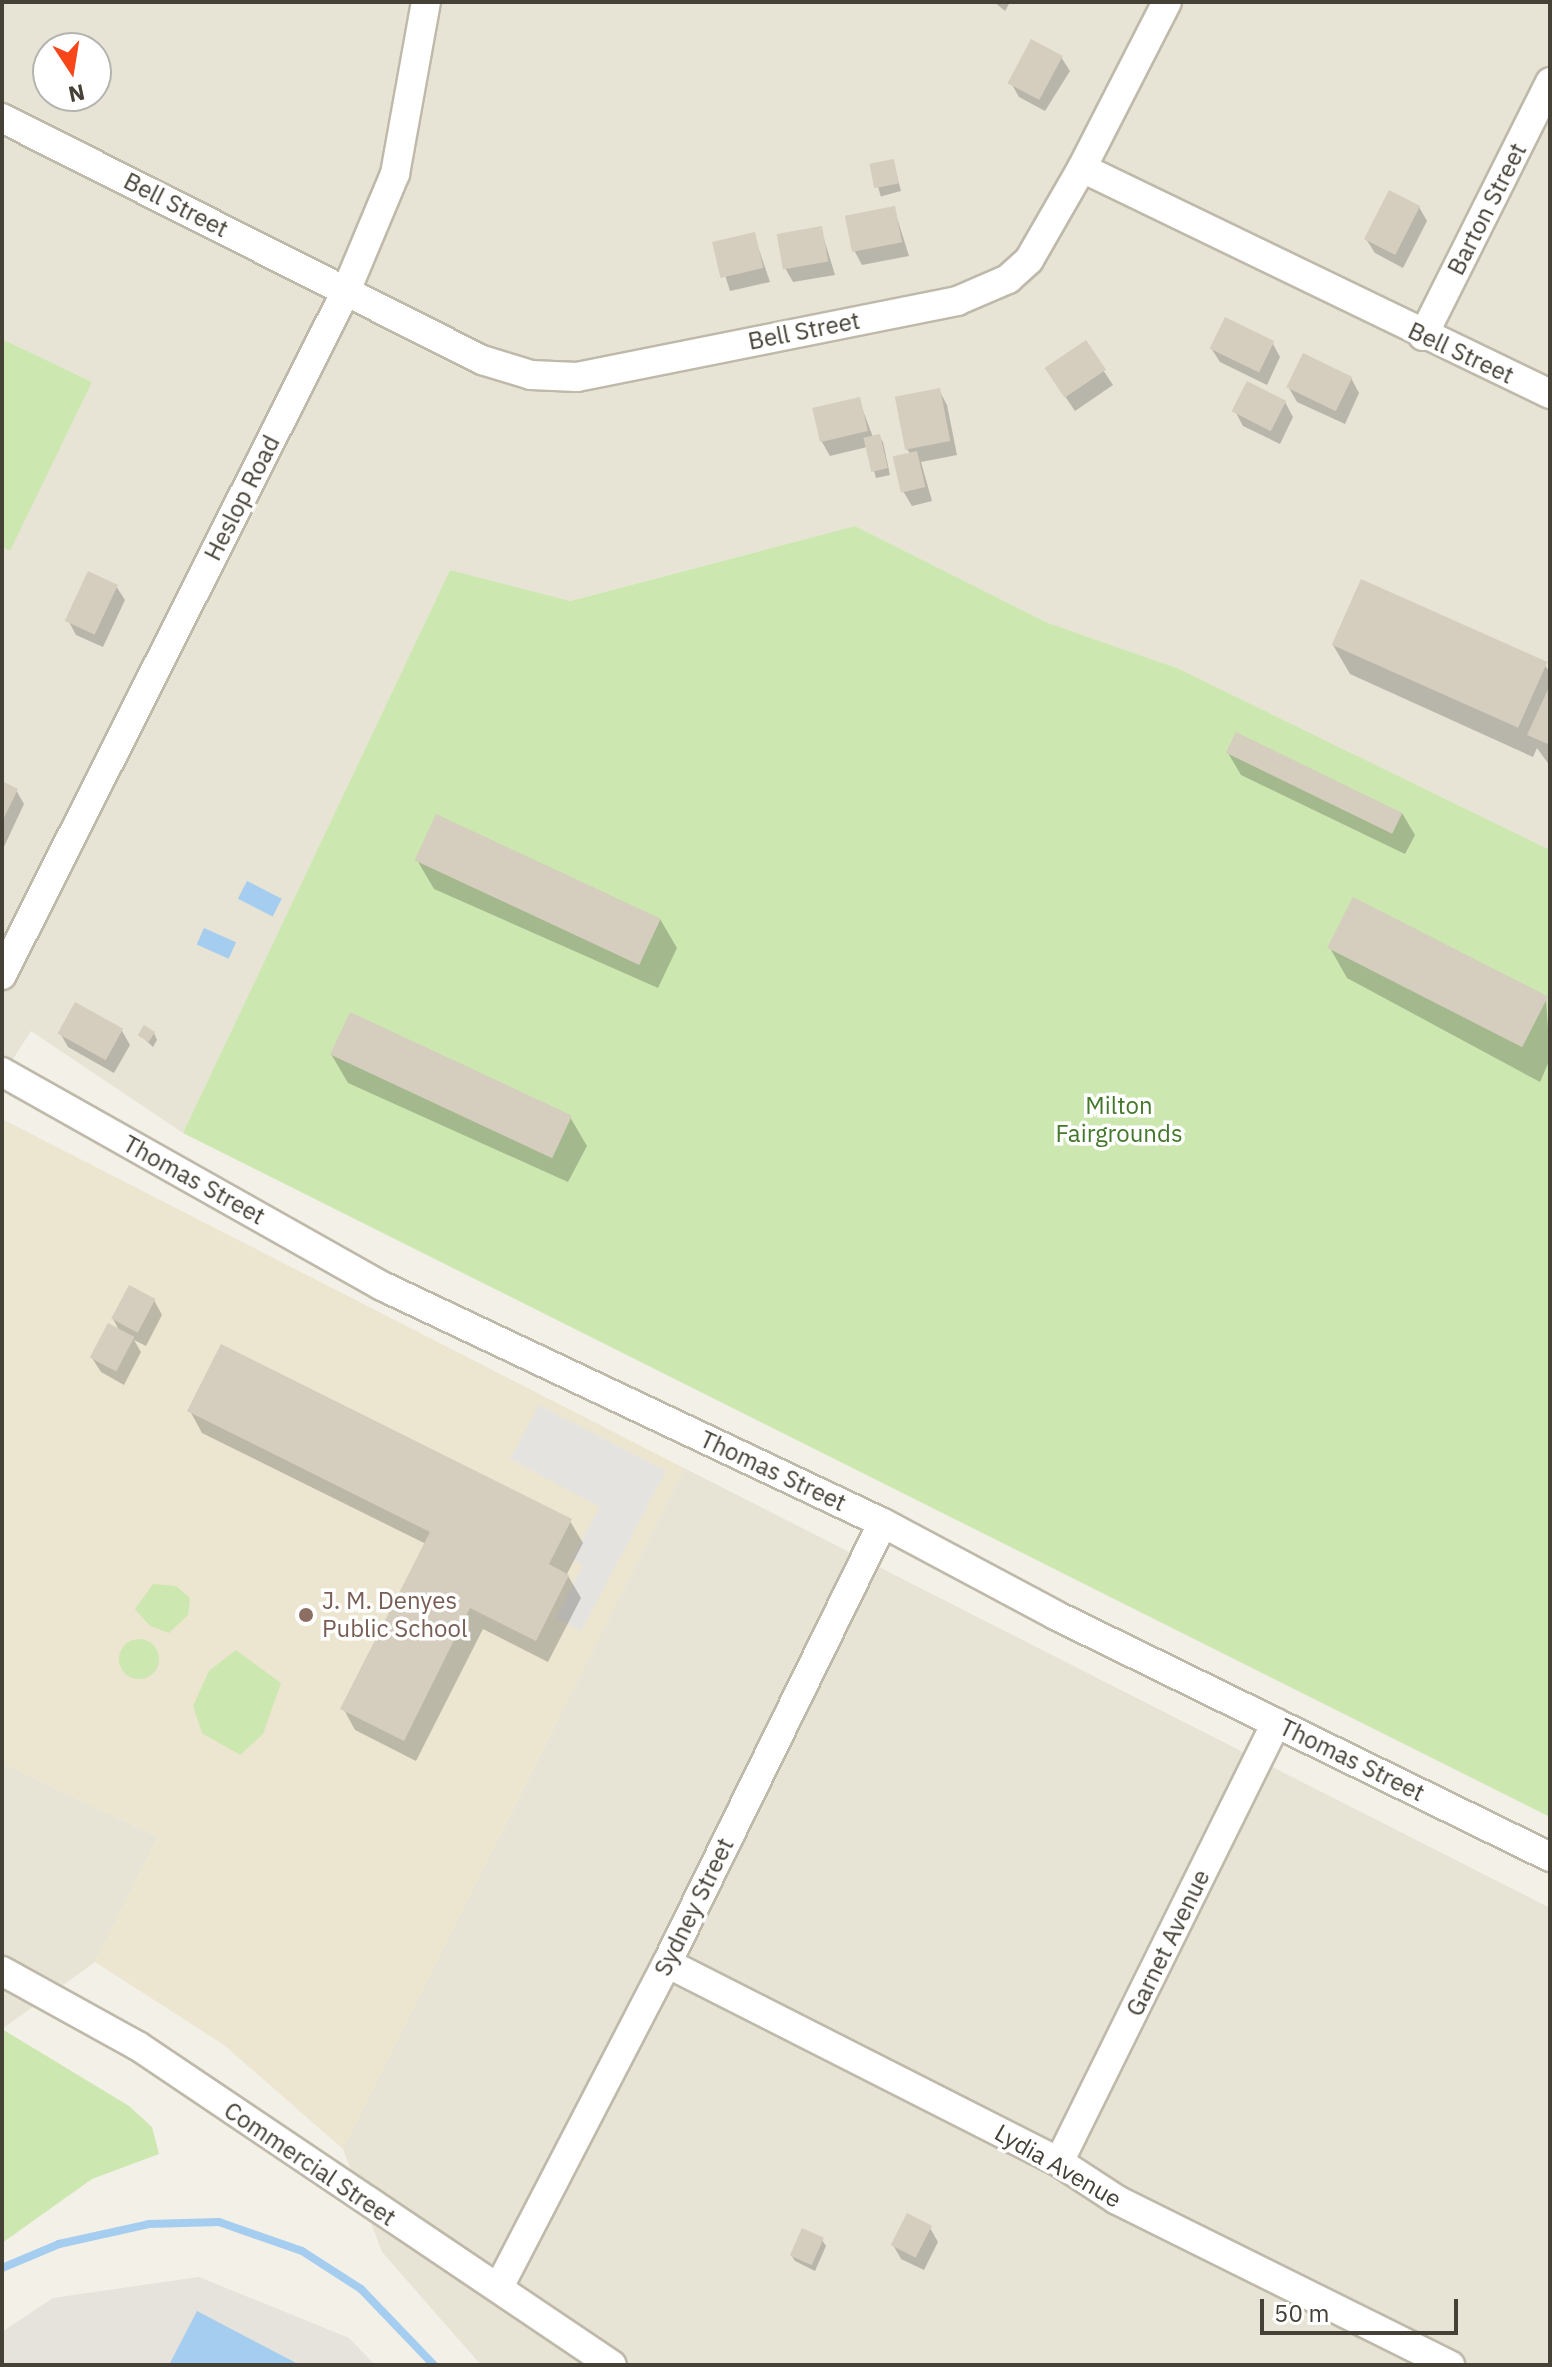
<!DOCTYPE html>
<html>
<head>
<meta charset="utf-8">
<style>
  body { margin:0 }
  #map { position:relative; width:1552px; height:2367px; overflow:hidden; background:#f3f0e7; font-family:"IBM Plex Sans",sans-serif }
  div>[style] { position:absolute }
  .residential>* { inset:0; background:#e7e3d5 }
  .industrial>* { inset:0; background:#e6e2dc }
  .education>* { inset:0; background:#ece6d1 }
  .green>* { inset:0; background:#cce7b0 }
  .round { border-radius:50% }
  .parking>* { inset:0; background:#e5e3df }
  .water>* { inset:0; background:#a4cdef; transform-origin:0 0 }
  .shadow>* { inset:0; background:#0003; transform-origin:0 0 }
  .stream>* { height:8px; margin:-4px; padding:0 4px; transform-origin:4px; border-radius:4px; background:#a4cdef }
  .building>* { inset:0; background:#d5cdbd; transform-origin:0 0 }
  .roads { filter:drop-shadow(2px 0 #bfb9aa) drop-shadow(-2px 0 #bfb9aa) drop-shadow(0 2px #bfb9aa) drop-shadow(0 -2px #bfb9aa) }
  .minor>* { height:28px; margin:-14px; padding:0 14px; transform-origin:14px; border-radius:14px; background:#fff }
  .dots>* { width:22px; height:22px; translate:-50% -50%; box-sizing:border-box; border:4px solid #fff; border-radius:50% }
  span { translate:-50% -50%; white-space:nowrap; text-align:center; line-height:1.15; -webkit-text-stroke:7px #fff; paint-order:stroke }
  .street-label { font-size:24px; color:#464136 }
  .park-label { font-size:24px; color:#43782a }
  .education-label { font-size:24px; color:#785e54 }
  .left { translate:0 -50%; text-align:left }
  .frame { position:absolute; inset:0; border:4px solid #464136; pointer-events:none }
  .north { position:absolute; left:32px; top:32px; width:80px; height:80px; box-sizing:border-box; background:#fff; border:2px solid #b5b3af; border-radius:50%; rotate:168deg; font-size:22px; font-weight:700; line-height:32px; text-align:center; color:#464136 }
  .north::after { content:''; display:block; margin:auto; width:28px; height:36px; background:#f7471a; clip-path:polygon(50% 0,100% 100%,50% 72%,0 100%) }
  .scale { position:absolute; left:1260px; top:2299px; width:198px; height:36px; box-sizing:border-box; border:4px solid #464136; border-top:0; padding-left:10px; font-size:24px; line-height:28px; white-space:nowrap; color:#464136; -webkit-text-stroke:6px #fff; paint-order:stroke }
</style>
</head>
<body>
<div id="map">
  <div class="residential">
    <i style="clip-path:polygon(evenodd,2px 2px,1550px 2px,1550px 850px,1177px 668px,1048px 623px,855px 526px,569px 601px,450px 570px,183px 1133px,31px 1031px,2px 1076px,2px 546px,10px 550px,92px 382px,2px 339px,2px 2px,48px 48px,96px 48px,96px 96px,48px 96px,48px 48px)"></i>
    <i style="clip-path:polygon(684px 1468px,1550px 1908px,1550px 2365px,481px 2365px,382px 2252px,343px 2149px)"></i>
    <i style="clip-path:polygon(2px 1763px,158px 1837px,95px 1962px,2px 2029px)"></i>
  </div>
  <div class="industrial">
    <i style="clip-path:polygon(199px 2277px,349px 2338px,375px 2365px,2px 2365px,2px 2332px,53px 2298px)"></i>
  </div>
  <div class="education">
    <i style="clip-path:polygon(2px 1119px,684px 1468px,343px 2149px,224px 2045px,95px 1962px,158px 1837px,2px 1763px)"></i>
  </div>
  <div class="green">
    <i style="clip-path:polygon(2px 339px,92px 382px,10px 551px,2px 546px)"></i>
    <i style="clip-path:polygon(855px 526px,1048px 623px,1177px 668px,1550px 850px,1550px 1817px,183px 1133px,450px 570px,570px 601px)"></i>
    <i style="clip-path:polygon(153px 1584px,176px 1586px,190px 1598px,188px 1615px,169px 1633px,150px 1626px,135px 1609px)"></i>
    <i class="round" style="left:119px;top:1639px;width:40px;height:40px"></i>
    <i style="clip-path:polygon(236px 1650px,281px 1683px,263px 1734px,240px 1755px,202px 1733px,193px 1706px,209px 1671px)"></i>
    <i style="clip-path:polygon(2px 2029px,129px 2106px,152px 2127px,159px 2154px,92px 2179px,2px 2243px)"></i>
  </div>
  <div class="parking">
    <i style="clip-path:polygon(539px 1405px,666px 1471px,581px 1631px,556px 1618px,583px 1565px,572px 1559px,600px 1507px,510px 1459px)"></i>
  </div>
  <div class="water">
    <i style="left:247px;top:881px;width:39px;height:20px;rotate:27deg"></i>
    <i style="left:204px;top:928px;width:35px;height:18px;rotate:24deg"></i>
    <i style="clip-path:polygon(197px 2311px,300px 2365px,169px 2365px)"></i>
  </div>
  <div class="shadow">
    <i style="clip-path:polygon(994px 2px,1010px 2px,1005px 11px)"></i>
    <i style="clip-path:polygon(1061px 57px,1070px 71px,1045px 111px,1019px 97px,1011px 83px)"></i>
    <i style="left:893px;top:161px;width:31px;height:21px;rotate:75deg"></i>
    <i style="clip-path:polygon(1419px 207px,1427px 221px,1403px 268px,1375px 253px,1366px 239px)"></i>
    <i style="clip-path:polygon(894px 208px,909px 256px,862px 265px,854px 250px)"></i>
    <i style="clip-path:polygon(821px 229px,835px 275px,793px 282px,785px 268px)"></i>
    <i style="clip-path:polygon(754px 235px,770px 282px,730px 291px,715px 243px)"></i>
    <i style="clip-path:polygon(1272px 342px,1280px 357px,1267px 385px,1220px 362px,1211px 348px)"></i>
    <i style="clip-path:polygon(1085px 343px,1113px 385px,1075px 411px,1056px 383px)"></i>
    <i style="clip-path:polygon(1351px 378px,1359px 393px,1345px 424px,1297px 402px,1289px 388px)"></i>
    <i style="clip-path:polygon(939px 390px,947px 405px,957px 455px,921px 462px,932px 501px,912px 506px,903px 491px,911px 455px,907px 449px)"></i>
    <i style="clip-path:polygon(859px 400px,873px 437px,879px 436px,883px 442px,890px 475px,876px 478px,867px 447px,830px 456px,822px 442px,815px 410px)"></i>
    <i style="clip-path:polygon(1285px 402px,1293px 417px,1280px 444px,1243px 426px,1235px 411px)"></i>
    <i style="clip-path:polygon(116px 586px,125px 600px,103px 647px,76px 635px,68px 620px)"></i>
    <i style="clip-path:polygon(1333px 645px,1545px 665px,1550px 673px,1550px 766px,1537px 748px,1533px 757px,1350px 674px)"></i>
    <i style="clip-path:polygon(1228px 753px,1402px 813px,1415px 835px,1405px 854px,1241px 775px)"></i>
    <i style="clip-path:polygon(2px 784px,16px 790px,24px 804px,2px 851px)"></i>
    <i style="clip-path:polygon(417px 860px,660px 919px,677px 948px,658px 988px,434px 889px)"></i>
    <i style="clip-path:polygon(1330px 948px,1546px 999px,1550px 1059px,1540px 1082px,1347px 978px)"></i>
    <i style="clip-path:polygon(122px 1031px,130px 1045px,114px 1073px,68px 1047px,60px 1033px)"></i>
    <i style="clip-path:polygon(154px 1033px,157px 1040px,153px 1047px,140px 1035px)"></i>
    <i style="clip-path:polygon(331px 1054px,570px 1117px,587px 1146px,568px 1182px,348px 1083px)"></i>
    <i style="clip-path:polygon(154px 1300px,162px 1315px,146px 1346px,134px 1340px,141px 1352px,124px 1385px,101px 1372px,92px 1358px,120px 1332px,113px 1319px)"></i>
    <i style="clip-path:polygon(190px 1411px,570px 1521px,583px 1543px,567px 1574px,581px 1598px,548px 1662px,483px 1629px,416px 1761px,355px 1730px,343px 1708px,426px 1544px,202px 1433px)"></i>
    <i style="clip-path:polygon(930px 2228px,938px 2242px,924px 2270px,901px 2259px,893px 2245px)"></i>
    <i style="clip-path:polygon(822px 2240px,826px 2246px,815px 2271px,795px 2261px,791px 2255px)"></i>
  </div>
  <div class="stream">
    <i style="left:2px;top:2268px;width:62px;rotate:-22.8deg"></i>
    <i style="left:59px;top:2244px;width:92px;rotate:-12.5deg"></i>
    <i style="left:149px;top:2224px;width:70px;rotate:-1.6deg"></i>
    <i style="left:219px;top:2222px;width:88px;rotate:19.3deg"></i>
    <i style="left:302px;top:2251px;width:70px;rotate:32.8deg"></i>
    <i style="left:361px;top:2289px;width:105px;rotate:46.2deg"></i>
  </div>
  <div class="building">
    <i style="left:1031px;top:39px;width:36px;height:50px;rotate:28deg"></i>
    <i style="left:894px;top:159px;width:25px;height:25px;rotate:79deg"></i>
    <i style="left:1389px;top:190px;width:35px;height:55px;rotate:27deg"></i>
    <i style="left:895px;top:206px;width:37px;height:51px;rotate:79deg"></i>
    <i style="left:822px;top:226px;width:36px;height:46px;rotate:80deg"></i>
    <i style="left:755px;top:232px;width:37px;height:44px;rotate:77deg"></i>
    <i style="left:1225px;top:317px;width:55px;height:35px;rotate:26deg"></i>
    <i style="left:1086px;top:340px;width:36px;height:50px;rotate:56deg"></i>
    <i style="left:1303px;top:353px;width:55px;height:38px;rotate:26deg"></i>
    <i style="left:1247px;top:381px;width:44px;height:34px;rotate:27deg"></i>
    <i style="left:940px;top:388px;width:54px;height:46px;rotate:79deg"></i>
    <i style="left:860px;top:397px;width:35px;height:49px;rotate:77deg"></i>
    <i style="left:880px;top:434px;width:35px;height:17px;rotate:77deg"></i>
    <i style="left:917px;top:451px;width:37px;height:25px;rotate:77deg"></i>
    <i style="left:88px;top:571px;width:33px;height:55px;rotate:25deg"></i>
    <i style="left:1361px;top:579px;width:204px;height:72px;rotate:24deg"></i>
    <i style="clip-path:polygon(1550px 685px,1550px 745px,1527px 735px)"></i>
    <i style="left:1236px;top:732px;width:185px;height:23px;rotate:26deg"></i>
    <i style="clip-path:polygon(2px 781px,18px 789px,2px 822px)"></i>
    <i style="left:436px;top:814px;width:248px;height:51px;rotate:25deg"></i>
    <i style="left:1353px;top:897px;width:219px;height:57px;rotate:27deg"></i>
    <i style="left:75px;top:1002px;width:55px;height:36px;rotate:29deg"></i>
    <i style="left:350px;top:1012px;width:245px;height:47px;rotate:25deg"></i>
    <i style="left:144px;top:1025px;width:13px;height:12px;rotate:32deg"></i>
    <i style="left:129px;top:1285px;width:30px;height:38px;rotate:28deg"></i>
    <i style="left:108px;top:1323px;width:30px;height:39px;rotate:28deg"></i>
    <i style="clip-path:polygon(221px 1344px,572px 1519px,549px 1564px,569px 1575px,536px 1641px,470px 1608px,404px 1741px,340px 1709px,430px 1532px,187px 1411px)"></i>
    <i style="left:907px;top:2213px;width:28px;height:36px;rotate:27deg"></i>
    <i style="left:802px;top:2228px;width:24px;height:30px;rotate:24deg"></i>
  </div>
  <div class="roads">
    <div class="minor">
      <i style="left:2px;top:118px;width:538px;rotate:26.76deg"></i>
      <i style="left:482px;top:360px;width:51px;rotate:17deg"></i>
      <i style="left:531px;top:375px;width:46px;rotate:2.5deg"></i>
      <i style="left:577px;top:377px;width:388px;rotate:-11.3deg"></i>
      <i style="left:957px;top:301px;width:56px;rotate:-23.3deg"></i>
      <i style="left:1008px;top:279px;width:28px;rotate:-42deg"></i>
      <i style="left:1029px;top:260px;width:106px;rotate:-60.1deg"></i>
      <i style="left:1082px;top:168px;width:186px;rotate:-62.9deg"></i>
      <i style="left:1082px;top:168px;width:520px;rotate:25.78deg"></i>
      <i style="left:1423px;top:336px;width:284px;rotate:-63.4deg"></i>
      <i style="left:2px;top:975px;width:766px;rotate:-63.3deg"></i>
      <i style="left:346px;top:291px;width:127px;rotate:-67.3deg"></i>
      <i style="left:395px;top:174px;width:175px;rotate:-79.8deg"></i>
      <i style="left:2px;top:1072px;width:436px;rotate:29.4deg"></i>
      <i style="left:382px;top:1286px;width:554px;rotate:25.32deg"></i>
      <i style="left:883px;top:1523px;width:195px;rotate:28.1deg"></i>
      <i style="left:1055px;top:1615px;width:551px;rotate:26.05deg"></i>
      <i style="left:667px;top:1963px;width:440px;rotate:26.9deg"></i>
      <i style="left:1059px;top:2162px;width:69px;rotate:33.2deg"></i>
      <i style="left:1117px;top:2200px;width:372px;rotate:26.4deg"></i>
      <i style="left:2px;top:1971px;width:155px;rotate:28.9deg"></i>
      <i style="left:138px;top:2046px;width:571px;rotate:33.94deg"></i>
      <i style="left:1059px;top:2162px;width:490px;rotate:-63.7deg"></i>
      <i style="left:499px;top:2287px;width:365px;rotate:-62.6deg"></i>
      <i style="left:667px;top:1963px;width:490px;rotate:-63.9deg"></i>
    </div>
  </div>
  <div class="dots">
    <i style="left:306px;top:1615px;background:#8d6e63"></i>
  </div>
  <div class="street-label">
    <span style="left:176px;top:205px;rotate:27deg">Bell Street</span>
    <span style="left:1487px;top:209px;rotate:-63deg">Barton Street</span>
    <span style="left:804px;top:331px;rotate:-11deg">Bell Street</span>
    <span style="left:1461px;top:353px;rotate:25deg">Bell Street</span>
    <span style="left:242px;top:498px;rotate:-63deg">Heslop Road</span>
    <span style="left:194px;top:1180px;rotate:29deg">Thomas Street</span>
    <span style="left:773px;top:1471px;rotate:25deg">Thomas Street</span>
    <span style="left:1352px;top:1760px;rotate:26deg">Thomas Street</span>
    <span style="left:694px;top:1907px;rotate:-64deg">Sydney Street</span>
    <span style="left:1168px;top:1943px;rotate:-64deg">Garnet Avenue</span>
    <span style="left:310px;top:2164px;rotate:34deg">Commercial Street</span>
    <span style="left:1058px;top:2166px;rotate:30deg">Lydia Avenue</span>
  </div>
  <div class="park-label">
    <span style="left:1119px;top:1120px">Milton<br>Fairgrounds</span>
  </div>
  <div class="education-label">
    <span class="left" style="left:322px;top:1615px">J. M. Denyes<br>Public School</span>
  </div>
  <div class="frame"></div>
  <div class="north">N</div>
  <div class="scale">50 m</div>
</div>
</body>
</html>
